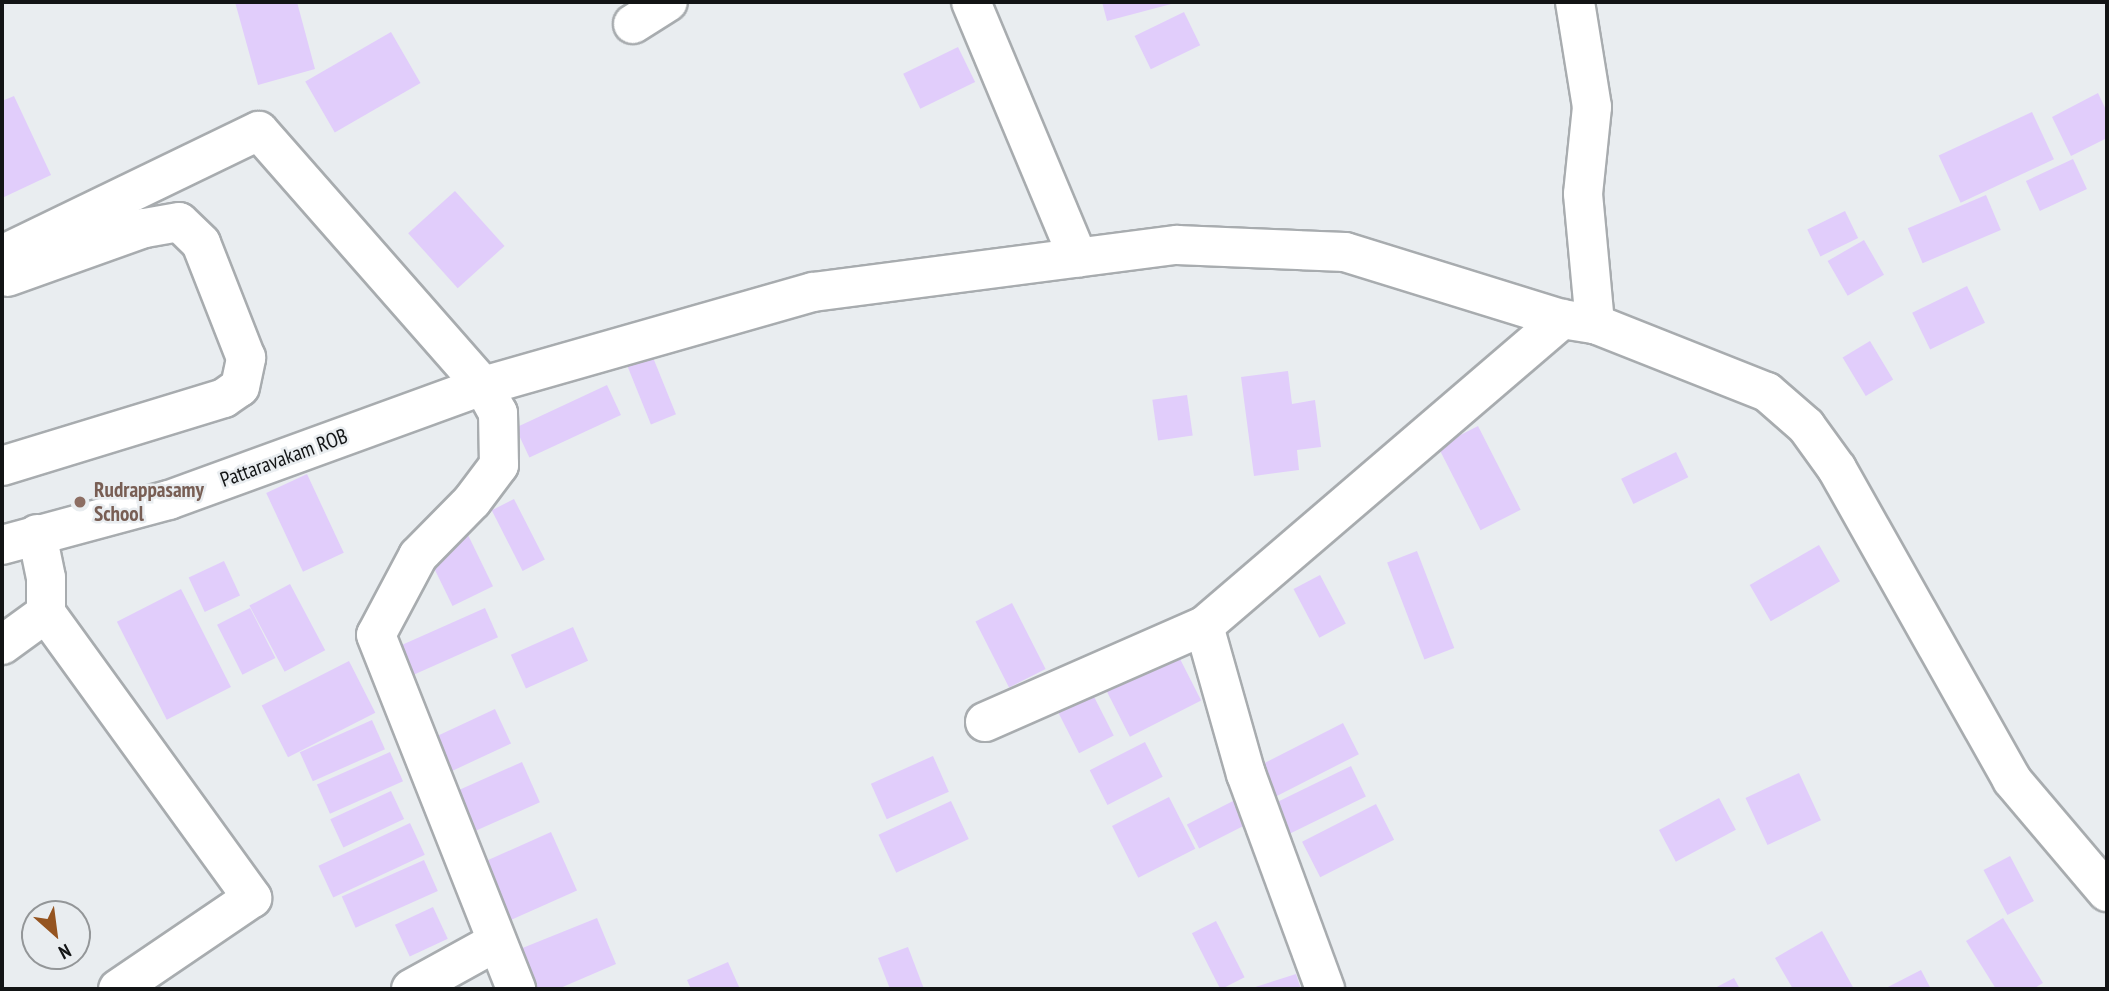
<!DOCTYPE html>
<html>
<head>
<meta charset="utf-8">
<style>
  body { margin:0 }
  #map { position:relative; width:2109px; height:991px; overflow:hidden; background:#e9edf0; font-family:"PT Sans Narrow",sans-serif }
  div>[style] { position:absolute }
  .building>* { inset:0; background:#e1cdfb; transform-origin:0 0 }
  .roads { filter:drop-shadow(2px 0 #a8acaf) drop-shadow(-2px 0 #a8acaf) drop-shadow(0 2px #a8acaf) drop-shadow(0 -2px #a8acaf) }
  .minor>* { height:38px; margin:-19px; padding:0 19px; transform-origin:19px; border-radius:19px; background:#fff }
  .major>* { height:38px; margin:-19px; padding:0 19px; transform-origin:19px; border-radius:19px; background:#fff }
  .dots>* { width:19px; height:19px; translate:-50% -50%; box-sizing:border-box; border:4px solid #e9edf0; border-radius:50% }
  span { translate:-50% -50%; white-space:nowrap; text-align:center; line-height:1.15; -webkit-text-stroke:5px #e9edf0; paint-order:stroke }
  .street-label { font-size:21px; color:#121415 }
  .education-label { font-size:21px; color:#785e54; font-weight:700 }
  .left { translate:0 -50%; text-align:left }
  .frame { position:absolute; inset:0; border:4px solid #121415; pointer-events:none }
  .north { position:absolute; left:21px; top:900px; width:70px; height:70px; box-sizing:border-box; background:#e9edf0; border:2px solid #939698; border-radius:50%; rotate:152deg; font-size:19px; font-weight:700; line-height:28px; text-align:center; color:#121415 }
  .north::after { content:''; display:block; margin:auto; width:24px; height:32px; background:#955420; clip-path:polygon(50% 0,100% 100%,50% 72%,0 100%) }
</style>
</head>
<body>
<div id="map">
  <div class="building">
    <i style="clip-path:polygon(235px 2px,297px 2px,315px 69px,258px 85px)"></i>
    <i style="clip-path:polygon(1102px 2px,1175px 2px,1175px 3px,1107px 21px)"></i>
    <i style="left:1184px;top:12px;width:37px;height:55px;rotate:64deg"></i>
    <i style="left:391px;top:32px;width:59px;height:99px;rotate:60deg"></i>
    <i style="left:958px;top:47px;width:39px;height:61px;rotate:64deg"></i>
    <i style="clip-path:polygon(2098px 93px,2107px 112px,2107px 138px,2071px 156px,2052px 117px)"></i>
    <i style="clip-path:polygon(14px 96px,51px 175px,2px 198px,2px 101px)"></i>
    <i style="left:2032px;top:112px;width:52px;height:103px;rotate:65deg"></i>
    <i style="left:2073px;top:159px;width:33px;height:52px;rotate:65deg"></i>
    <i style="left:455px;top:191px;width:74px;height:63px;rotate:48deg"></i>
    <i style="left:1986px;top:195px;width:38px;height:85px;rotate:67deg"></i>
    <i style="left:1845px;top:211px;width:30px;height:42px;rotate:64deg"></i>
    <i style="left:1864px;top:240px;width:40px;height:42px;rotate:60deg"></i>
    <i style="left:1967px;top:286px;width:41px;height:61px;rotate:64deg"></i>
    <i style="left:1870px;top:341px;width:45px;height:32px;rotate:59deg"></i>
    <i style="left:652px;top:355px;width:64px;height:27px;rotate:68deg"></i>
    <i style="clip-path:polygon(1288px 371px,1292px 404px,1315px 400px,1321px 447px,1297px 450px,1299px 470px,1254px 476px,1241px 377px)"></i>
    <i style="left:607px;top:385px;width:33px;height:101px;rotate:65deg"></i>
    <i style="left:1187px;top:395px;width:41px;height:35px;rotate:82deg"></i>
    <i style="left:1478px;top:426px;width:94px;height:45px;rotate:63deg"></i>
    <i style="left:1676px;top:452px;width:28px;height:61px;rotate:64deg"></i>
    <i style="left:307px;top:474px;width:87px;height:45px;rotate:65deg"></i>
    <i style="left:514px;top:499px;width:68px;height:25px;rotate:63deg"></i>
    <i style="left:468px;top:535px;width:57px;height:45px;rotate:64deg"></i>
    <i style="left:1819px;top:545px;width:42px;height:80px;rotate:60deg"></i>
    <i style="left:1417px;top:551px;width:104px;height:32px;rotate:69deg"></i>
    <i style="left:224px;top:561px;width:38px;height:39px;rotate:65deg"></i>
    <i style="left:1320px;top:575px;width:55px;height:30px;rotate:62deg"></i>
    <i style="left:290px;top:584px;width:75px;height:46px;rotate:62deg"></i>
    <i style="left:181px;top:589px;width:110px;height:72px;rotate:63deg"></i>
    <i style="left:1012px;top:603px;width:74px;height:41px;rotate:63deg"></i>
    <i style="left:250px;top:608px;width:56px;height:37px;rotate:63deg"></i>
    <i style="left:485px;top:608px;width:32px;height:93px;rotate:66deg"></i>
    <i style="left:573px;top:627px;width:37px;height:68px;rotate:66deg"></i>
    <i style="left:1178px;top:655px;width:51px;height:80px;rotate:63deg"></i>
    <i style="left:349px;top:661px;width:58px;height:98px;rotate:63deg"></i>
    <i style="left:1087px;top:683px;width:59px;height:39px;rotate:63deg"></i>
    <i style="left:495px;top:709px;width:38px;height:78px;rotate:65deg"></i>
    <i style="left:372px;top:720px;width:32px;height:79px;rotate:66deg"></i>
    <i style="left:1343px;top:723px;width:35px;height:102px;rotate:63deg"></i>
    <i style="left:1145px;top:742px;width:39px;height:62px;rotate:63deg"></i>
    <i style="left:390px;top:752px;width:32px;height:80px;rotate:66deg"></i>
    <i style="left:933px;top:756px;width:39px;height:68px;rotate:66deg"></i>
    <i style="left:522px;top:762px;width:44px;height:77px;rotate:66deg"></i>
    <i style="left:1351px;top:766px;width:34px;height:90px;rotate:64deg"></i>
    <i style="left:1799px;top:773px;width:52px;height:59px;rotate:65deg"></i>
    <i style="left:391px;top:791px;width:31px;height:67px;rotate:65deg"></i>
    <i style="left:1169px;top:797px;width:58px;height:64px;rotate:63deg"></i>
    <i style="left:1719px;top:798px;width:36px;height:68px;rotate:62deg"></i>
    <i style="left:1235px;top:800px;width:27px;height:54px;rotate:63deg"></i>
    <i style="left:951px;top:801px;width:42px;height:80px;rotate:65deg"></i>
    <i style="left:1376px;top:804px;width:40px;height:83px;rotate:63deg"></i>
    <i style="left:410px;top:823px;width:35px;height:101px;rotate:65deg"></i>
    <i style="left:551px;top:832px;width:64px;height:78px;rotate:66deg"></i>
    <i style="left:2010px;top:856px;width:51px;height:30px;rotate:62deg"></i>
    <i style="left:424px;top:860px;width:34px;height:90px;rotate:66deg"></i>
    <i style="left:433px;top:907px;width:35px;height:42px;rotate:65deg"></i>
    <i style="clip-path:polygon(597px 918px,616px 964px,558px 989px,537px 989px,520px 949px)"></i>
    <i style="clip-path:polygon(2003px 918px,2043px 983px,2033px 989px,1996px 989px,1966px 941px)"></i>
    <i style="left:1216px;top:921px;width:63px;height:27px;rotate:63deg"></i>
    <i style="clip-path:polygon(1822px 931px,1854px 989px,1793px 989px,1775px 958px)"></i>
    <i style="clip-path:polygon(908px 947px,924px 989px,890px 989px,878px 958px)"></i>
    <i style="clip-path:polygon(728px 962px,740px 989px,691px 989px,687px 980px)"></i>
    <i style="clip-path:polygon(1921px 970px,1931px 989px,1884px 989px)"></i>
    <i style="clip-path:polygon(1296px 974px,1301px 989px,1249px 989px)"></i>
    <i style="clip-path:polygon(1734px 978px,1740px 989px,1713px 989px)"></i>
  </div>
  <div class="roads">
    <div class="minor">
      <i style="left:971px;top:2px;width:277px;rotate:67.3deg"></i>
      <i style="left:1575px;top:2px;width:106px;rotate:80.8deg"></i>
      <i style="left:1592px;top:107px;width:87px;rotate:95.9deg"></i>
      <i style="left:1583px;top:194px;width:131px;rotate:84.7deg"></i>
      <i style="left:633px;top:24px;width:41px;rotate:-32.2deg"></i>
      <i style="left:2px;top:255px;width:285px;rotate:-25.8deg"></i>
      <i style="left:259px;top:131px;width:339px;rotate:48.7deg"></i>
      <i style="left:483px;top:386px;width:31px;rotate:61deg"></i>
      <i style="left:498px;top:413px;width:52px;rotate:88.9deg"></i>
      <i style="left:499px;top:465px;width:45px;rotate:126.9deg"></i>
      <i style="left:472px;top:501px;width:77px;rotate:134.5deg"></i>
      <i style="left:418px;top:556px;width:89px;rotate:118deg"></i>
      <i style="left:376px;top:635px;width:381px;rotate:68.4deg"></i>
      <i style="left:2px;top:466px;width:232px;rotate:-17deg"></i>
      <i style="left:224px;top:398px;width:19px;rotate:-35deg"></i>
      <i style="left:240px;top:387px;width:30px;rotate:-78deg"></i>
      <i style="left:246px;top:358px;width:123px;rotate:-111.4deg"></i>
      <i style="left:201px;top:243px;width:30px;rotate:-136deg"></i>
      <i style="left:179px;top:222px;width:36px;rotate:170deg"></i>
      <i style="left:144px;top:228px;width:145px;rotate:160.3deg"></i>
      <i style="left:37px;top:534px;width:45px;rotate:78.4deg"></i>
      <i style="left:46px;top:578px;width:35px;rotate:90deg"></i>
      <i style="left:46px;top:613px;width:352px;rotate:54.1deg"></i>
      <i style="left:252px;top:898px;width:162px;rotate:145.8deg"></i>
      <i style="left:1204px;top:626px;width:154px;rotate:74.2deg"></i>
      <i style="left:1246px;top:774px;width:229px;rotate:69.8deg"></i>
      <i style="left:2px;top:645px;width:54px;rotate:-36deg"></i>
      <i style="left:985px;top:722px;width:239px;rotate:-23.7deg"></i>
      <i style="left:1204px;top:626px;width:472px;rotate:-40.6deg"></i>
      <i style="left:411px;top:989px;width:97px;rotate:-28.9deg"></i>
    </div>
    <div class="major">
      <i style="left:2px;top:545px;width:173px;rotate:-15.1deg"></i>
      <i style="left:169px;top:500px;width:334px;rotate:-20deg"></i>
      <i style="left:483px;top:386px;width:343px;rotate:-15.9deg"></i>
      <i style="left:813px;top:292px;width:367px;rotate:-7.4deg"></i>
      <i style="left:1177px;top:245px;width:168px;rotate:2.4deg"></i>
      <i style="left:1345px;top:252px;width:227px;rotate:17.2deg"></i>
      <i style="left:1562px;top:319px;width:33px;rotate:9deg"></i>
      <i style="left:1595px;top:324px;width:185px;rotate:21.6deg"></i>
      <i style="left:1767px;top:392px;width:52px;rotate:41.1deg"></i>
      <i style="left:1806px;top:426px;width:53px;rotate:54.2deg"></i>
      <i style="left:1837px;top:469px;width:357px;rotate:60.6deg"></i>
      <i style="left:2012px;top:780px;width:147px;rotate:49.7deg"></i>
    </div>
  </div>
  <div class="dots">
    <i style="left:80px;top:502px;background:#8d6e63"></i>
  </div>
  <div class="street-label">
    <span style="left:284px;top:458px;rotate:-20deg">Pattaravakam ROB</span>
  </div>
  <div class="education-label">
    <span class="left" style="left:94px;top:502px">Rudrappasamy<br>School</span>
  </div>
  <div class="frame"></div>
  <div class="north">N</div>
</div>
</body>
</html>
